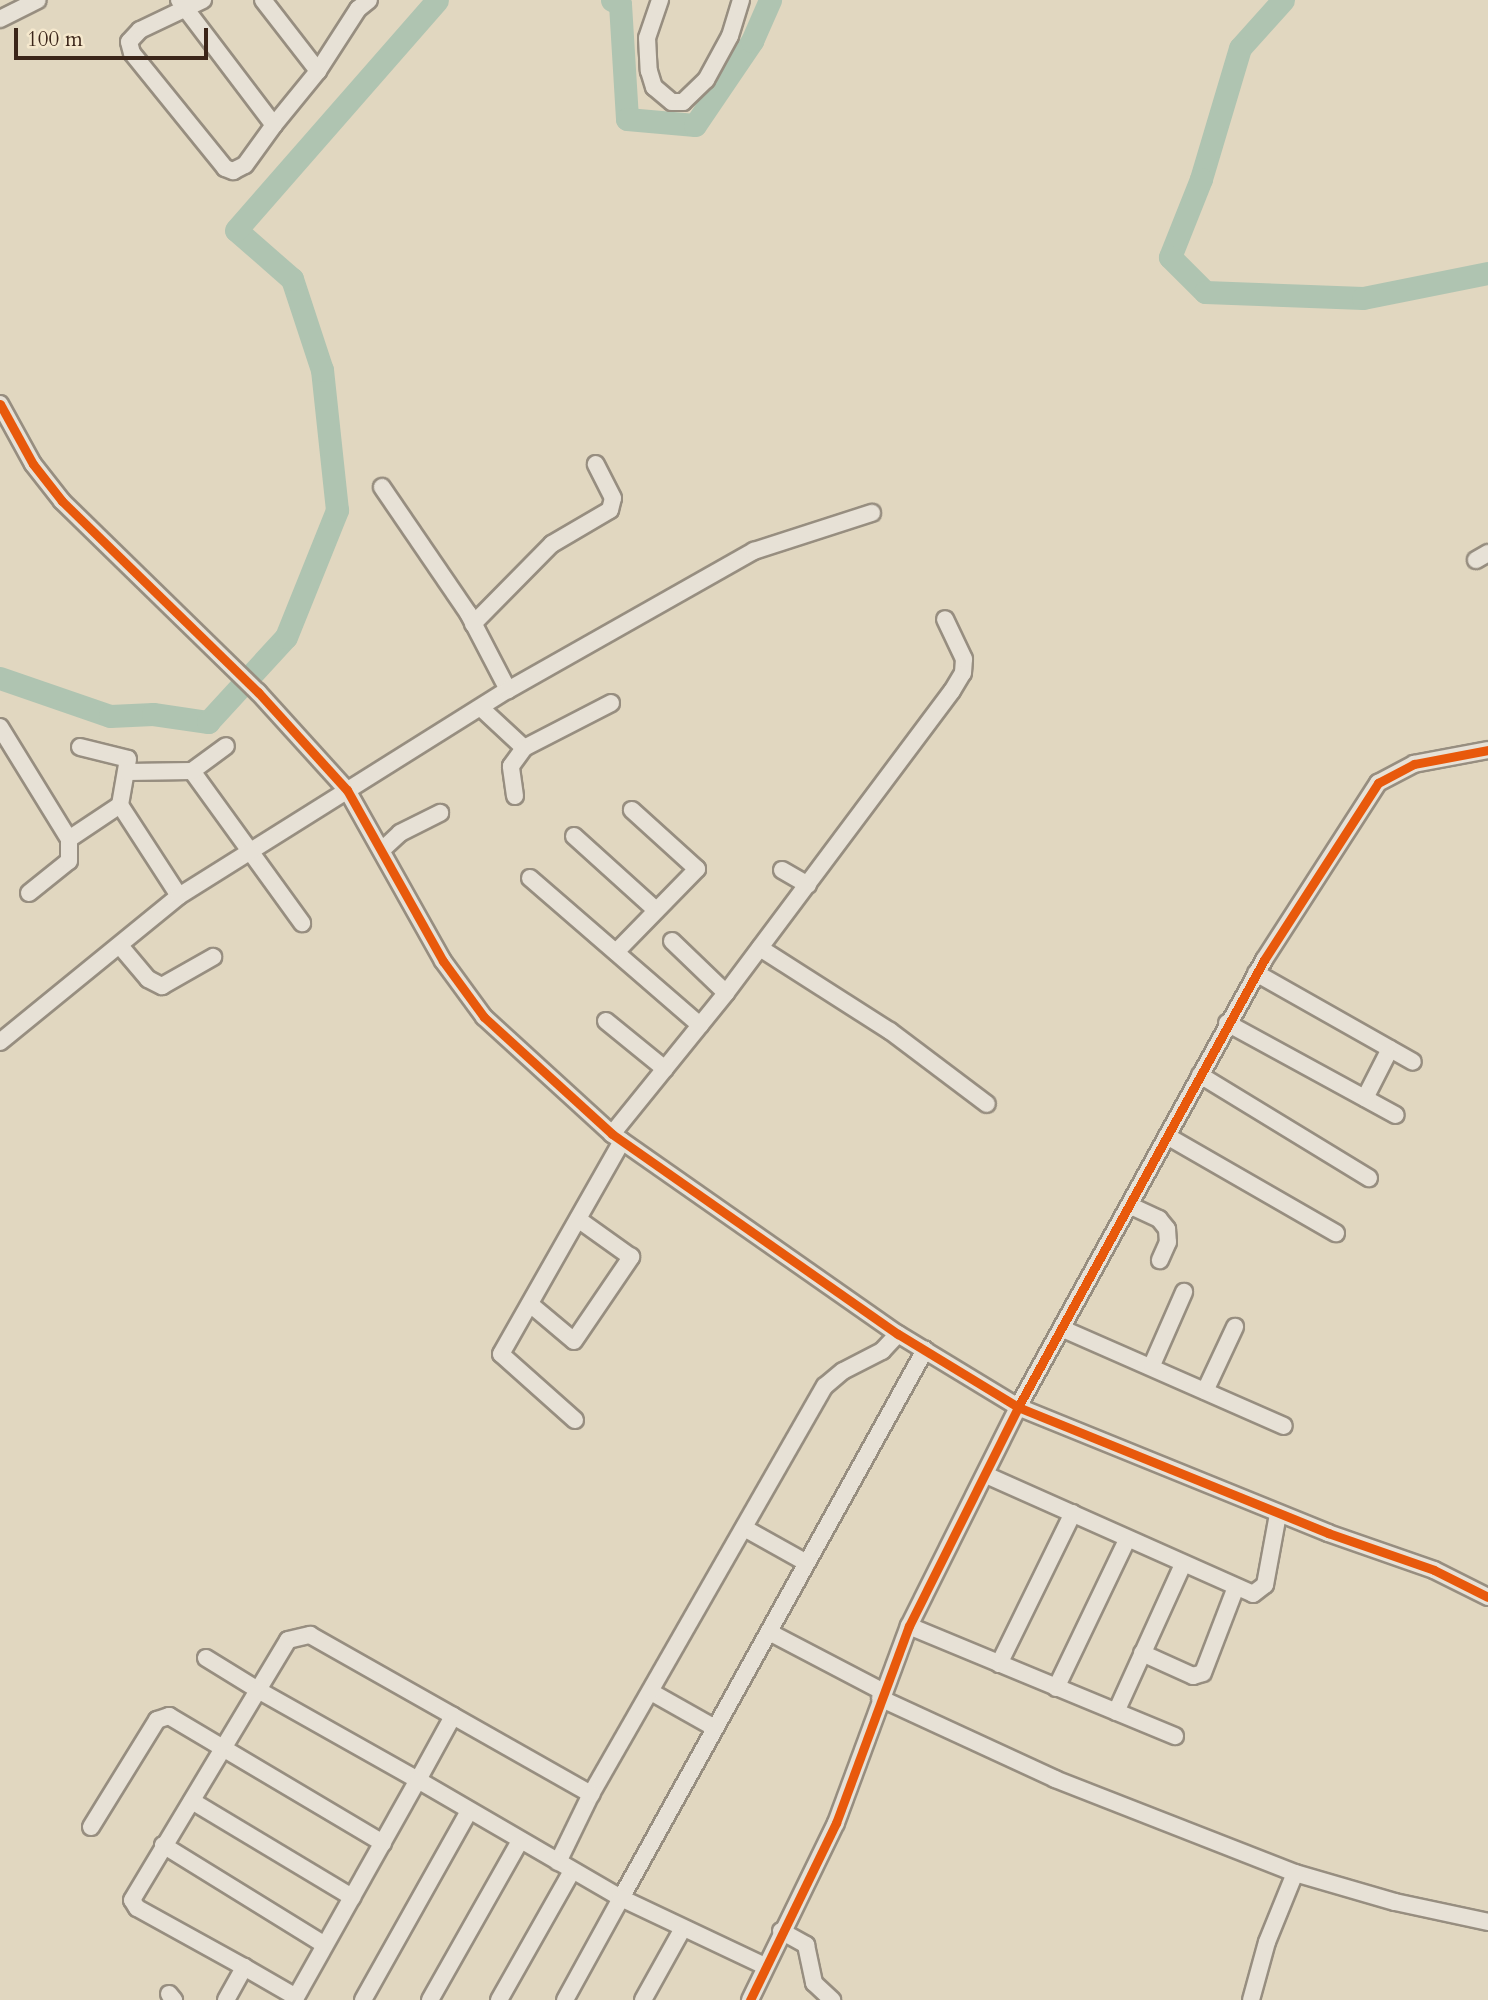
<!DOCTYPE html>
<html>
<head>
<meta charset="utf-8">
<style>
  body { margin:0 }
  #map { position:relative; width:1488px; height:2000px; overflow:hidden; background:#e1d7c0; font-family:Cardo,serif }
  div>[style] { position:absolute }
  .river>* { height:23px; margin:-11.5px; padding:0 11.5px; transform-origin:11.5px; border-radius:11.5px; background:#afc4b1 }
  .roads { filter:drop-shadow(2px 0 #978e80) drop-shadow(-2px 0 #978e80) drop-shadow(0 2px #978e80) drop-shadow(0 -2px #978e80) }
  .minor>* { height:16px; margin:-8px; padding:0 8px; transform-origin:8px; border-radius:8px; background:#e7e1d6 }
  .cycleway>* { height:9px; margin:-4.5px; padding:0 4.5px; transform-origin:4.5px; border-radius:4.5px; background:#e8590c }
  span { translate:-50% -50%; white-space:nowrap; text-align:center; line-height:1.15; -webkit-text-stroke:7px #f5e8cd; paint-order:stroke }
  .scale { position:absolute; left:14px; top:28px; width:194px; height:32px; box-sizing:border-box; border:4px solid #3b2519; border-top:0; padding-left:9px; font-size:21px; line-height:24px; white-space:nowrap; color:#3b2519; -webkit-text-stroke:5px #f5e8cd; paint-order:stroke }
</style>
</head>
<body>
<div id="map">
  <div class="river">
    <i style="left:612px;top:0;width:9px;rotate:27deg"></i>
    <i style="left:620px;top:4px;width:115px;rotate:86.5deg"></i>
    <i style="left:627px;top:119px;width:68px;rotate:5deg"></i>
    <i style="left:695px;top:125px;width:102px;rotate:-55.8deg"></i>
    <i style="left:752px;top:41px;width:45px;rotate:-66.3deg"></i>
    <i style="left:1283px;top:0;width:64px;rotate:131.9deg"></i>
    <i style="left:1240px;top:48px;width:137px;rotate:106.6deg"></i>
    <i style="left:1201px;top:179px;width:84px;rotate:111.7deg"></i>
    <i style="left:1170px;top:257px;width:49px;rotate:45deg"></i>
    <i style="left:1205px;top:292px;width:158px;rotate:2.2deg"></i>
    <i style="left:1363px;top:298px;width:127px;rotate:-11.3deg"></i>
    <i style="left:0;top:678px;width:116px;rotate:19.1deg"></i>
    <i style="left:110px;top:716px;width:43px;rotate:-2.7deg"></i>
    <i style="left:153px;top:714px;width:56px;rotate:8.3deg"></i>
    <i style="left:208px;top:722px;width:115px;rotate:-47.5deg"></i>
    <i style="left:286px;top:637px;width:137px;rotate:-68.1deg"></i>
    <i style="left:337px;top:510px;width:141px;rotate:-96.1deg"></i>
    <i style="left:322px;top:370px;width:96px;rotate:-108.2deg"></i>
    <i style="left:292px;top:279px;width:74px;rotate:-138.8deg"></i>
    <i style="left:236px;top:230px;width:305px;rotate:-48.8deg"></i>
  </div>
  <div class="roads">
    <div class="minor">
      <i style="left:179px;top:0;width:157px;rotate:52.8deg"></i>
      <i style="left:274px;top:125px;width:70px;rotate:-50.8deg"></i>
      <i style="left:318px;top:71px;width:74px;rotate:-57.2deg"></i>
      <i style="left:358px;top:9px;width:14px;rotate:-39deg"></i>
      <i style="left:203px;top:0;width:70px;rotate:154.5deg"></i>
      <i style="left:140px;top:30px;width:16px;rotate:133deg"></i>
      <i style="left:129px;top:42px;width:11px;rotate:75deg"></i>
      <i style="left:132px;top:53px;width:148px;rotate:51deg"></i>
      <i style="left:225px;top:168px;width:9px;rotate:21deg"></i>
      <i style="left:233px;top:171px;width:13px;rotate:-27deg"></i>
      <i style="left:245px;top:165px;width:49px;rotate:-54.1deg"></i>
      <i style="left:263px;top:0;width:90px;rotate:52.2deg"></i>
      <i style="left:660px;top:0;width:40px;rotate:108.9deg"></i>
      <i style="left:647px;top:38px;width:33px;rotate:87deg"></i>
      <i style="left:649px;top:71px;width:17px;rotate:73deg"></i>
      <i style="left:654px;top:87px;width:23px;rotate:40deg"></i>
      <i style="left:672px;top:102px;width:11px"></i>
      <i style="left:683px;top:102px;width:32px;rotate:-44deg"></i>
      <i style="left:706px;top:80px;width:50px;rotate:-61.4deg"></i>
      <i style="left:730px;top:36px;width:38px;rotate:-73deg"></i>
      <i style="left:0;top:19px;width:42px;rotate:-26.6deg"></i>
      <i style="left:0;top:404px;width:68px;rotate:61.2deg"></i>
      <i style="left:33px;top:464px;width:47px;rotate:51.9deg"></i>
      <i style="left:62px;top:501px;width:274px;rotate:44.3deg"></i>
      <i style="left:258px;top:692px;width:132px;rotate:47.8deg"></i>
      <i style="left:347px;top:790px;width:196px;rotate:60.7deg"></i>
      <i style="left:443px;top:961px;width:69px;rotate:53.8deg"></i>
      <i style="left:484px;top:1017px;width:173px;rotate:42.4deg"></i>
      <i style="left:612px;top:1134px;width:349px;rotate:35deg"></i>
      <i style="left:898px;top:1334px;width:140px;rotate:31.3deg"></i>
      <i style="left:1018px;top:1407px;width:335px;rotate:22.1deg"></i>
      <i style="left:1328px;top:1533px;width:112px;rotate:19.2deg"></i>
      <i style="left:1434px;top:1570px;width:60px;rotate:26.6deg"></i>
      <i style="left:382px;top:487px;width:153px;rotate:55.7deg"></i>
      <i style="left:468px;top:613px;width:87px;rotate:62.5deg"></i>
      <i style="left:1476px;top:560px;width:14px;rotate:-30deg"></i>
      <i style="left:473px;top:624px;width:112px;rotate:-45.4deg"></i>
      <i style="left:552px;top:544px;width:67px;rotate:-30.4deg"></i>
      <i style="left:610px;top:510px;width:12px;rotate:-76deg"></i>
      <i style="left:613px;top:498px;width:38px;rotate:-117deg"></i>
      <i style="left:481px;top:708px;width:59px;rotate:42.9deg"></i>
      <i style="left:524px;top:748px;width:98px;rotate:-27.3deg"></i>
      <i style="left:0;top:727px;width:132px;rotate:58.4deg"></i>
      <i style="left:69px;top:839px;width:61px;rotate:-33.7deg"></i>
      <i style="left:80px;top:747px;width:49px;rotate:14deg"></i>
      <i style="left:128px;top:759px;width:47px;rotate:99.9deg"></i>
      <i style="left:120px;top:805px;width:108px;rotate:57deg"></i>
      <i style="left:192px;top:771px;width:188px;rotate:54.1deg"></i>
      <i style="left:128px;top:772px;width:64px;rotate:-0.9deg"></i>
      <i style="left:192px;top:771px;width:42px;rotate:-36.3deg"></i>
      <i style="left:515px;top:796px;width:30px;rotate:-98deg"></i>
      <i style="left:511px;top:766px;width:22px;rotate:-54deg"></i>
      <i style="left:574px;top:836px;width:110px;rotate:42.1deg"></i>
      <i style="left:383px;top:849px;width:23px;rotate:-43deg"></i>
      <i style="left:400px;top:833px;width:45px;rotate:-26.6deg"></i>
      <i style="left:782px;top:870px;width:30px;rotate:30deg"></i>
      <i style="left:530px;top:878px;width:225px;rotate:40.9deg"></i>
      <i style="left:29px;top:893px;width:51px;rotate:-38.7deg"></i>
      <i style="left:69px;top:861px;width:22px;rotate:-90deg"></i>
      <i style="left:672px;top:941px;width:75px;rotate:43.9deg"></i>
      <i style="left:121px;top:947px;width:42px;rotate:49.8deg"></i>
      <i style="left:148px;top:979px;width:16px;rotate:27deg"></i>
      <i style="left:162px;top:986px;width:59px;rotate:-29.6deg"></i>
      <i style="left:760px;top:948px;width:154px;rotate:32.6deg"></i>
      <i style="left:890px;top:1031px;width:121px;rotate:37deg"></i>
      <i style="left:616px;top:952px;width:116px;rotate:-45.7deg"></i>
      <i style="left:697px;top:869px;width:88px;rotate:-137.8deg"></i>
      <i style="left:1256px;top:973px;width:180px;rotate:29.5deg"></i>
      <i style="left:606px;top:1021px;width:76px;rotate:39.1deg"></i>
      <i style="left:1227px;top:1023px;width:192px;rotate:28.6deg"></i>
      <i style="left:0;top:1042px;width:231px;rotate:-39.2deg"></i>
      <i style="left:179px;top:896px;width:388px;rotate:-32.1deg"></i>
      <i style="left:508px;top:690px;width:283px;rotate:-29.5deg"></i>
      <i style="left:754px;top:551px;width:124px;rotate:-17.9deg"></i>
      <i style="left:1200px;top:1075px;width:198px;rotate:31.4deg"></i>
      <i style="left:1365px;top:1098px;width:55px;rotate:-63deg"></i>
      <i style="left:612px;top:1134px;width:181px;rotate:-51deg"></i>
      <i style="left:726px;top:993px;width:377px;rotate:-53.2deg"></i>
      <i style="left:952px;top:691px;width:21px;rotate:-59deg"></i>
      <i style="left:963px;top:673px;width:14px;rotate:-86deg"></i>
      <i style="left:964px;top:659px;width:44px;rotate:-115.4deg"></i>
      <i style="left:1167px;top:1136px;width:195px;rotate:29.9deg"></i>
      <i style="left:1131px;top:1206px;width:31px;rotate:25deg"></i>
      <i style="left:1159px;top:1219px;width:13px;rotate:51deg"></i>
      <i style="left:1167px;top:1229px;width:13px;rotate:86deg"></i>
      <i style="left:1168px;top:1242px;width:20px;rotate:114deg"></i>
      <i style="left:530px;top:1304px;width:57px;rotate:40.1deg"></i>
      <i style="left:574px;top:1341px;width:102px;rotate:-55.8deg"></i>
      <i style="left:631px;top:1257px;width:65px;rotate:-144.4deg"></i>
      <i style="left:1063px;top:1329px;width:241px;rotate:23.7deg"></i>
      <i style="left:1152px;top:1365px;width:80px;rotate:-66.3deg"></i>
      <i style="left:1205px;top:1391px;width:71px;rotate:-64.9deg"></i>
      <i style="left:575px;top:1420px;width:99px;rotate:-138.3deg"></i>
      <i style="left:501px;top:1354px;width:245px;rotate:-60.4deg"></i>
      <i style="left:986px;top:1475px;width:292px;rotate:24deg"></i>
      <i style="left:1253px;top:1594px;width:15px;rotate:-37deg"></i>
      <i style="left:1265px;top:1585px;width:72px;rotate:-79.6deg"></i>
      <i style="left:744px;top:1528px;width:70px;rotate:29.1deg"></i>
      <i style="left:909px;top:1626px;width:288px;rotate:22.5deg"></i>
      <i style="left:769px;top:1632px;width:127px;rotate:27.6deg"></i>
      <i style="left:1142px;top:1653px;width:56px;rotate:24.3deg"></i>
      <i style="left:1193px;top:1676px;width:10px;rotate:-17deg"></i>
      <i style="left:1203px;top:1673px;width:92px;rotate:-69deg"></i>
      <i style="left:206px;top:1658px;width:61px;rotate:31.6deg"></i>
      <i style="left:258px;top:1690px;width:58px;rotate:-59deg"></i>
      <i style="left:288px;top:1640px;width:23px;rotate:-13deg"></i>
      <i style="left:310px;top:1635px;width:164px;rotate:29.5deg"></i>
      <i style="left:999px;top:1664px;width:168px;rotate:-63.9deg"></i>
      <i style="left:1056px;top:1688px;width:164px;rotate:-64.4deg"></i>
      <i style="left:651px;top:1692px;width:71px;rotate:29.4deg"></i>
      <i style="left:880px;top:1698px;width:193px;rotate:24.8deg"></i>
      <i style="left:1055px;top:1779px;width:258px;rotate:21.4deg"></i>
      <i style="left:1295px;top:1873px;width:104px;rotate:16.2deg"></i>
      <i style="left:1395px;top:1902px;width:95px;rotate:12.1deg"></i>
      <i style="left:1116px;top:1712px;width:162px;rotate:-65.6deg"></i>
      <i style="left:192px;top:1801px;width:187px;rotate:31deg"></i>
      <i style="left:91px;top:1827px;width:126px;rotate:-58.3deg"></i>
      <i style="left:157px;top:1720px;width:13px;rotate:-18deg"></i>
      <i style="left:169px;top:1716px;width:249px;rotate:30.7deg"></i>
      <i style="left:163px;top:1845px;width:190px;rotate:31.7deg"></i>
      <i style="left:558px;top:1862px;width:76px;rotate:-64.1deg"></i>
      <i style="left:591px;top:1794px;width:470px;rotate:-60.2deg"></i>
      <i style="left:825px;top:1386px;width:23px;rotate:-40deg"></i>
      <i style="left:843px;top:1371px;width:44px;rotate:-27.1deg"></i>
      <i style="left:882px;top:1351px;width:23px;rotate:-47deg"></i>
      <i style="left:781px;top:1931px;width:29px;rotate:29deg"></i>
      <i style="left:806px;top:1945px;width:39px;rotate:78deg"></i>
      <i style="left:814px;top:1983px;width:25px;rotate:43deg"></i>
      <i style="left:244px;top:1967px;width:122px;rotate:-151.1deg"></i>
      <i style="left:137px;top:1908px;width:9px;rotate:-122deg"></i>
      <i style="left:132px;top:1900px;width:245px;rotate:-59deg"></i>
      <i style="left:258px;top:1690px;width:184px;rotate:29.4deg"></i>
      <i style="left:418px;top:1780px;width:73px;rotate:-61.3deg"></i>
      <i style="left:453px;top:1716px;width:159px;rotate:29.5deg"></i>
      <i style="left:169px;top:1994px;width:8px;rotate:50deg"></i>
      <i style="left:226px;top:2000px;width:38px;rotate:-61deg"></i>
      <i style="left:244px;top:1967px;width:60px;rotate:30deg"></i>
      <i style="left:296px;top:1997px;width:249px;rotate:-60.7deg"></i>
      <i style="left:418px;top:1780px;width:235px;rotate:30.2deg"></i>
      <i style="left:621px;top:1898px;width:627px;rotate:-60.98deg"></i>
      <i style="left:363px;top:2000px;width:217px;rotate:-60.7deg"></i>
      <i style="left:430px;top:2000px;width:183px;rotate:-60.5deg"></i>
      <i style="left:499px;top:2000px;width:148px;rotate:-60.5deg"></i>
      <i style="left:565px;top:2000px;width:116px;rotate:-61.2deg"></i>
      <i style="left:621px;top:1898px;width:159px;rotate:25.3deg"></i>
      <i style="left:643px;top:2000px;width:82px;rotate:-60.9deg"></i>
      <i style="left:750px;top:2000px;width:197px;rotate:-64.1deg"></i>
      <i style="left:836px;top:1823px;width:210px;rotate:-69.7deg"></i>
      <i style="left:909px;top:1626px;width:245px;rotate:-63.5deg"></i>
      <i style="left:1018px;top:1407px;width:510px;rotate:-61.17deg"></i>
      <i style="left:1264px;top:960px;width:211px;rotate:-57.2deg"></i>
      <i style="left:1378px;top:783px;width:41px;rotate:-27.8deg"></i>
      <i style="left:1414px;top:764px;width:75px;rotate:-10.7deg"></i>
      <i style="left:1251px;top:2000px;width:60px;rotate:-74.6deg"></i>
      <i style="left:1267px;top:1942px;width:74px;rotate:-67.9deg"></i>
    </div>
  </div>
  <div class="cycleway">
    <i style="left:0;top:404px;width:68px;rotate:61.2deg"></i>
    <i style="left:33px;top:464px;width:47px;rotate:51.9deg"></i>
    <i style="left:62px;top:501px;width:274px;rotate:44.3deg"></i>
    <i style="left:258px;top:692px;width:132px;rotate:47.8deg"></i>
    <i style="left:347px;top:790px;width:196px;rotate:60.7deg"></i>
    <i style="left:443px;top:961px;width:69px;rotate:53.8deg"></i>
    <i style="left:484px;top:1017px;width:173px;rotate:42.4deg"></i>
    <i style="left:612px;top:1134px;width:349px;rotate:35deg"></i>
    <i style="left:898px;top:1334px;width:140px;rotate:31.3deg"></i>
    <i style="left:1018px;top:1407px;width:335px;rotate:22.1deg"></i>
    <i style="left:1328px;top:1533px;width:112px;rotate:19.2deg"></i>
    <i style="left:1434px;top:1570px;width:60px;rotate:26.6deg"></i>
    <i style="left:750px;top:2000px;width:197px;rotate:-64.1deg"></i>
    <i style="left:836px;top:1823px;width:210px;rotate:-69.7deg"></i>
    <i style="left:909px;top:1626px;width:245px;rotate:-63.5deg"></i>
    <i style="left:1018px;top:1407px;width:510px;rotate:-61.17deg"></i>
    <i style="left:1264px;top:960px;width:211px;rotate:-57.2deg"></i>
    <i style="left:1378px;top:783px;width:41px;rotate:-27.8deg"></i>
    <i style="left:1414px;top:764px;width:75px;rotate:-10.7deg"></i>
  </div>
  <div class="scale">100 m</div>
</div>
</body>
</html>
